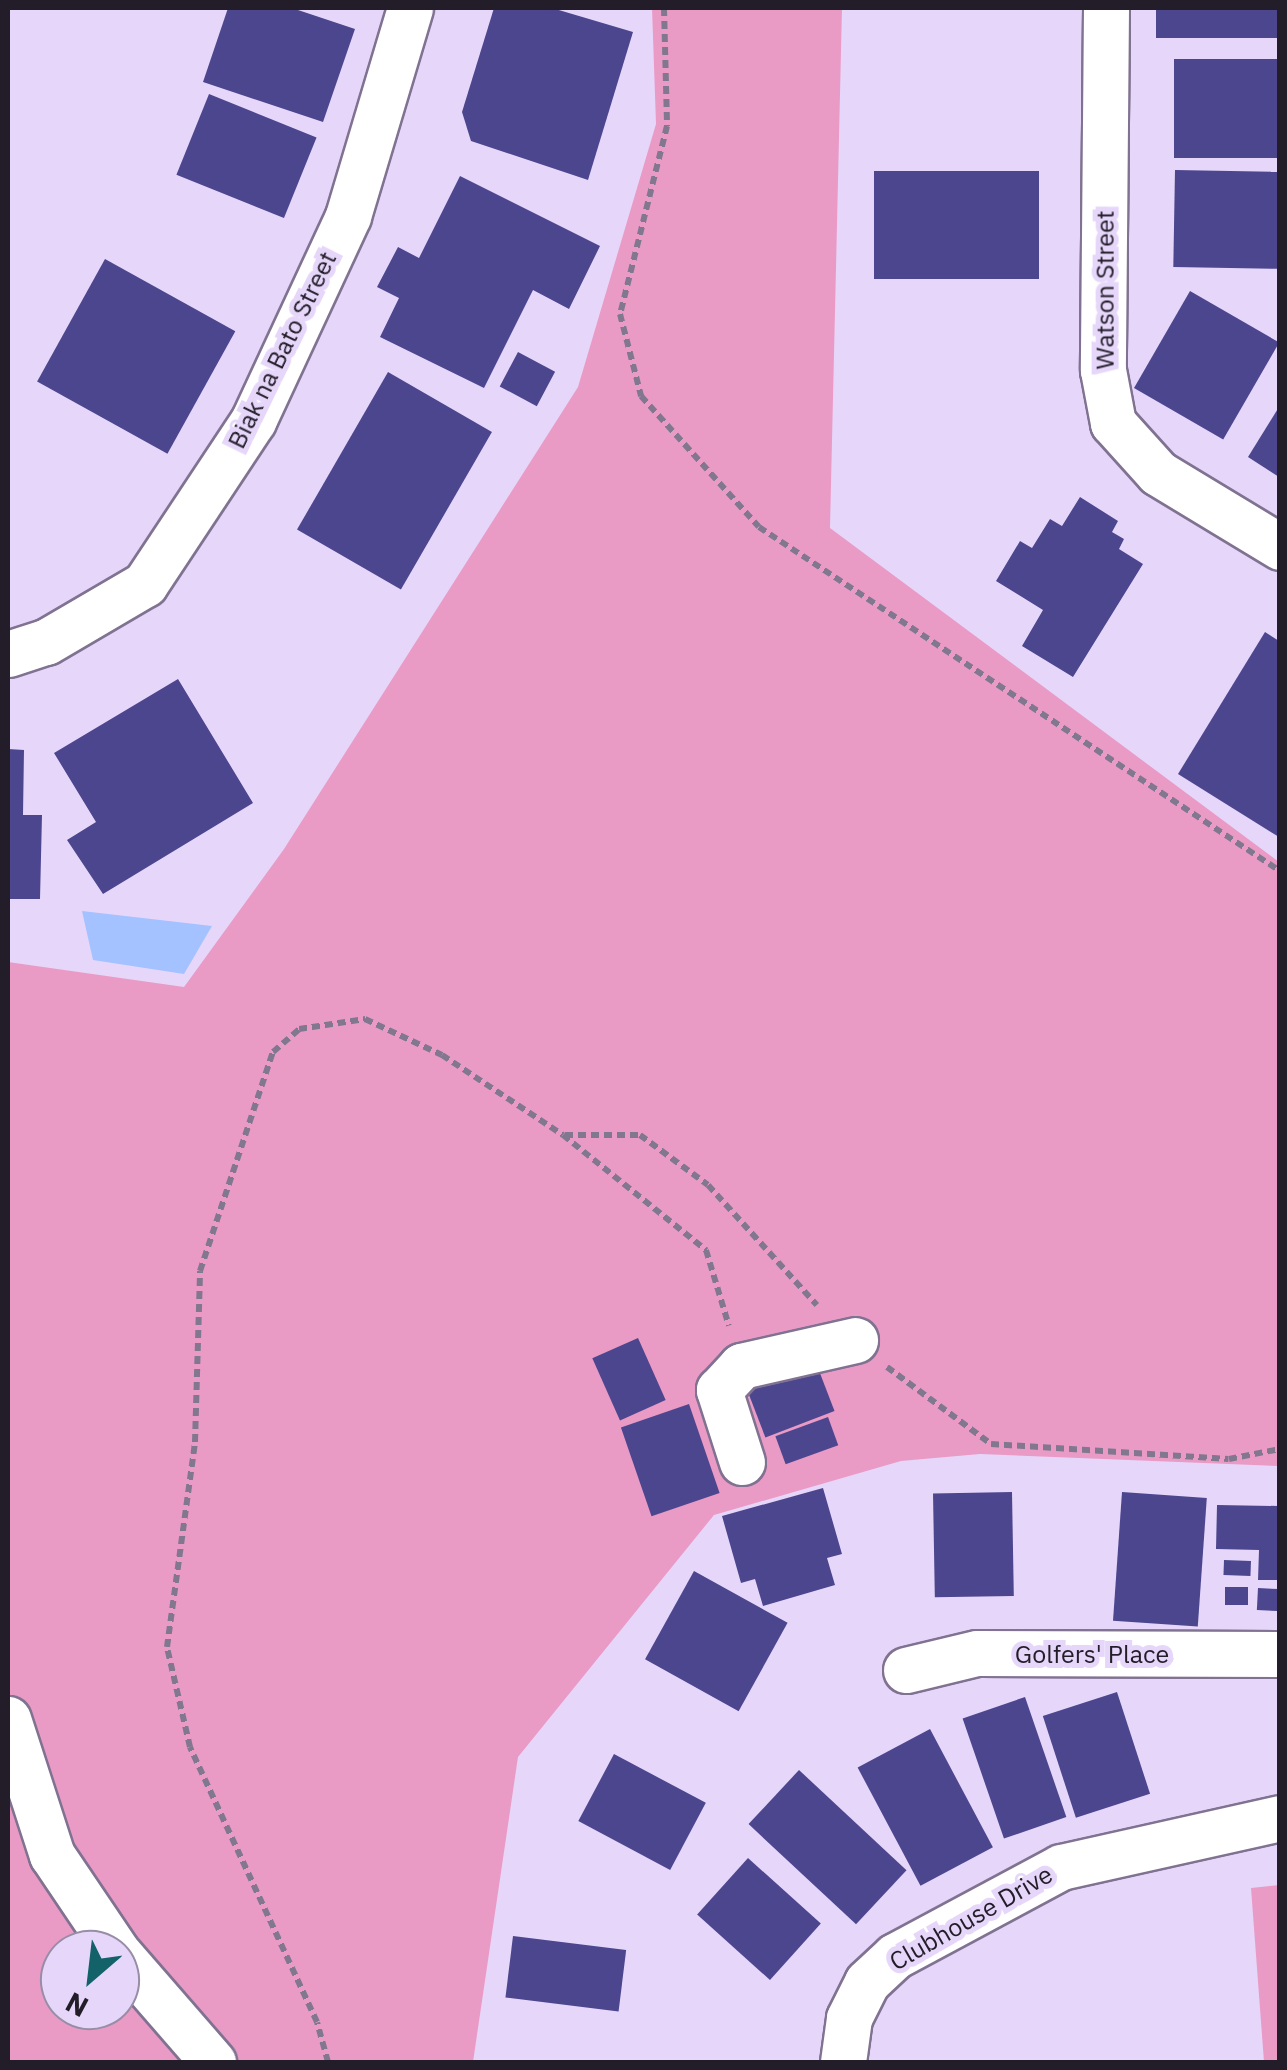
<!DOCTYPE html>
<html>
<head>
<meta charset="utf-8">
<style>
  body { margin:0 }
  #map { position:relative; width:1287px; height:2070px; overflow:hidden; background:#e6d7fa; font-family:"IBM Plex Sans",sans-serif }
  div>[style] { position:absolute }
  .green>* { inset:0; background:#e99bc6 }
  .water>* { inset:0; background:#a4c2ff }
  .building>* { inset:0; background:#4c468e; transform-origin:0 0 }
  .path>* { height:6px; margin-top:-3px; transform-origin:0; background:repeating-linear-gradient(90deg,#81778e 0 8px,transparent 0 13px) }
  .roads { filter:drop-shadow(2px 0 #807291) drop-shadow(-2px 0 #807291) drop-shadow(0 2px #807291) drop-shadow(0 -2px #807291) }
  .minor>* { height:45px; margin:-22.5px; padding:0 22.5px; transform-origin:22.5px; border-radius:22.5px; background:#fff }
  span { translate:-50% -50%; white-space:nowrap; text-align:center; line-height:1.15; -webkit-text-stroke:10px #e6d7fa; paint-order:stroke }
  .street-label { font-size:25px; color:#221d29 }
  .frame { position:absolute; inset:0; border:10px solid #221d29; pointer-events:none }
  .north { position:absolute; left:40px; top:1930px; width:100px; height:100px; box-sizing:border-box; background:#e6d7fa; border:2px solid #988da6; border-radius:50%; rotate:208deg; font-size:28px; font-weight:700; line-height:40px; text-align:center; color:#221d29 }
  .north::after { content:''; display:block; margin:auto; width:35px; height:45px; background:#136269; clip-path:polygon(50% 0,100% 100%,50% 72%,0 100%) }
</style>
</head>
<body>
<div id="map">
  <div class="green">
    <i style="clip-path:polygon(evenodd,652px 8px,842px 8px,830px 528px,1279px 862px,1279px 1466px,980px 1454px,901px 1461px,714px 1515px,518px 1757px,473px 2062px,8px 2062px,8px 962px,184px 987px,284px 849px,578px 387px,656px 124px,652px 8px,60px 1950px,120px 1950px,120px 2010px,60px 2010px,60px 1950px)"></i>
    <i style="clip-path:polygon(1279px 1885px,1279px 2062px,1264px 2062px,1251px 1888px)"></i>
  </div>
  <div class="water">
    <i style="clip-path:polygon(82px 911px,212px 926px,184px 974px,93px 960px)"></i>
  </div>
  <div class="building">
    <i style="clip-path:polygon(228px 8px,292px 8px,355px 29px,323px 122px,203px 82px)"></i>
    <i style="clip-path:polygon(494px 8px,552px 8px,633px 32px,588px 180px,471px 141px,462px 112px)"></i>
    <i style="left:1156px;top:8px;width:123px;height:30px"></i>
    <i style="left:1174px;top:59px;width:105px;height:99px"></i>
    <i style="left:209px;top:94px;width:116px;height:87px;rotate:22deg"></i>
    <i style="left:1175px;top:170px;width:104px;height:97px;rotate:1deg"></i>
    <i style="left:874px;top:171px;width:165px;height:108px"></i>
    <i style="clip-path:polygon(460px 176px,600px 246px,569px 309px,533px 290px,484px 388px,380px 337px,399px 298px,377px 287px,398px 247px,419px 258px)"></i>
    <i style="left:105px;top:259px;width:149px;height:140px;rotate:29deg"></i>
    <i style="left:1190px;top:291px;width:103px;height:112px;rotate:30deg"></i>
    <i style="left:518px;top:352px;width:42px;height:39px;rotate:28deg"></i>
    <i style="left:388px;top:372px;width:120px;height:182px;rotate:30deg"></i>
    <i style="clip-path:polygon(1279px 407px,1279px 477px,1248px 457px)"></i>
    <i style="clip-path:polygon(1080px 497px,1118px 521px,1112px 532px,1124px 539px,1119px 549px,1143px 564px,1073px 677px,1022px 646px,1043px 610px,996px 581px,1020px 541px,1032px 548px,1050px 519px,1062px 526px)"></i>
    <i style="clip-path:polygon(1265px 632px,1279px 641px,1279px 837px,1178px 774px)"></i>
    <i style="clip-path:polygon(178px 679px,253px 803px,103px 894px,67px 840px,96px 822px,54px 753px)"></i>
    <i style="clip-path:polygon(8px 749px,24px 750px,23px 815px,42px 815px,40px 899px,8px 899px)"></i>
    <i style="left:638px;top:1338px;width:68px;height:50px;rotate:66deg"></i>
    <i style="left:813px;top:1355px;width:60px;height:74px;rotate:69deg"></i>
    <i style="left:689px;top:1404px;width:94px;height:72px;rotate:71deg"></i>
    <i style="left:828px;top:1417px;width:30px;height:56px;rotate:70deg"></i>
    <i style="clip-path:polygon(823px 1488px,842px 1554px,827px 1558px,835px 1585px,763px 1606px,755px 1579px,741px 1583px,722px 1516px)"></i>
    <i style="left:1012px;top:1492px;width:104px;height:79px;rotate:89deg"></i>
    <i style="left:1122px;top:1492px;width:85px;height:129px;rotate:4deg"></i>
    <i style="clip-path:polygon(1217px 1505px,1279px 1506px,1279px 1580px,1258px 1580px,1259px 1550px,1216px 1549px)"></i>
    <i style="left:1224px;top:1560px;width:27px;height:15px;rotate:2deg"></i>
    <i style="left:694px;top:1571px;width:107px;height:101px;rotate:29deg"></i>
    <i style="left:1225px;top:1587px;width:23px;height:18px"></i>
    <i style="left:1258px;top:1588px;width:21px;height:22px;rotate:3deg"></i>
    <i style="left:1117px;top:1692px;width:107px;height:78px;rotate:72deg"></i>
    <i style="left:1025px;top:1697px;width:127px;height:66px;rotate:71deg"></i>
    <i style="left:930px;top:1729px;width:134px;height:82px;rotate:62deg"></i>
    <i style="left:614px;top:1754px;width:104px;height:76px;rotate:28deg"></i>
    <i style="left:799px;top:1770px;width:147px;height:74px;rotate:43deg"></i>
    <i style="left:748px;top:1858px;width:98px;height:76px;rotate:42deg"></i>
    <i style="left:513px;top:1936px;width:114px;height:62px;rotate:7deg"></i>
  </div>
  <div class="path">
    <i style="left:664px;top:8px;width:118px;rotate:88.5deg"></i>
    <i style="left:667px;top:126px;width:194px;rotate:104deg"></i>
    <i style="left:620px;top:314px;width:85px;rotate:75.6deg"></i>
    <i style="left:641px;top:396px;width:176px;rotate:48deg"></i>
    <i style="left:759px;top:527px;width:624px;rotate:33.44deg"></i>
    <i style="left:565px;top:1135px;width:75px"></i>
    <i style="left:640px;top:1135px;width:84px;rotate:36.3deg"></i>
    <i style="left:708px;top:1185px;width:162px;rotate:47.8deg"></i>
    <i style="left:887px;top:1367px;width:129px;rotate:36.5deg"></i>
    <i style="left:991px;top:1444px;width:238px;rotate:3.6deg"></i>
    <i style="left:1229px;top:1459px;width:52px;rotate:-11.1deg"></i>
    <i style="left:328px;top:2062px;width:41px;rotate:-105.4deg"></i>
    <i style="left:317px;top:2022px;width:303px;rotate:-114.8deg"></i>
    <i style="left:190px;top:1747px;width:103px;rotate:-103deg"></i>
    <i style="left:167px;top:1647px;width:207px;rotate:-82.2deg"></i>
    <i style="left:195px;top:1442px;width:171px;rotate:-88.3deg"></i>
    <i style="left:200px;top:1271px;width:231px;rotate:-71.6deg"></i>
    <i style="left:273px;top:1052px;width:35px;rotate:-41deg"></i>
    <i style="left:299px;top:1029px;width:67px;rotate:-8.6deg"></i>
    <i style="left:365px;top:1019px;width:85px;rotate:25.1deg"></i>
    <i style="left:442px;top:1055px;width:145px;rotate:33.5deg"></i>
    <i style="left:563px;top:1135px;width:184px;rotate:38.8deg"></i>
    <i style="left:706px;top:1250px;width:79px;rotate:73.2deg"></i>
  </div>
  <div class="roads">
    <div class="minor">
      <i style="left:1106px;top:8px;width:362px;rotate:90.5deg"></i>
      <i style="left:1103px;top:370px;width:54px;rotate:79.3deg"></i>
      <i style="left:1113px;top:423px;width:67px;rotate:48deg"></i>
      <i style="left:1158px;top:473px;width:143px;rotate:31.2deg"></i>
      <i style="left:8px;top:654px;width:40px;rotate:-18deg"></i>
      <i style="left:46px;top:642px;width:115px;rotate:-30.4deg"></i>
      <i style="left:145px;top:584px;width:196px;rotate:-56.5deg"></i>
      <i style="left:253px;top:421px;width:226px;rotate:-65.1deg"></i>
      <i style="left:348px;top:216px;width:217px;rotate:-73.4deg"></i>
      <i style="left:742px;top:1462px;width:76px;rotate:-107.7deg"></i>
      <i style="left:719px;top:1390px;width:33px;rotate:-47deg"></i>
      <i style="left:741px;top:1366px;width:117px;rotate:-12.8deg"></i>
      <i style="left:906px;top:1670px;width:73px;rotate:-13.5deg"></i>
      <i style="left:977px;top:1653px;width:303px;rotate:0.2deg"></i>
      <i style="left:8px;top:1719px;width:143px;rotate:72.1deg"></i>
      <i style="left:52px;top:1855px;width:115px;rotate:56deg"></i>
      <i style="left:120px;top:1955px;width:142px;rotate:49deg"></i>
      <i style="left:843px;top:2062px;width:44px;rotate:-82.2deg"></i>
      <i style="left:849px;top:2018px;width:40px;rotate:-63.4deg"></i>
      <i style="left:867px;top:1982px;width:38px;rotate:-43deg"></i>
      <i style="left:895px;top:1956px;width:188px;rotate:-28.2deg"></i>
      <i style="left:1061px;top:1867px;width:224px;rotate:-12.6deg"></i>
    </div>
  </div>
  <div class="street-label">
    <span style="left:1105px;top:290px;rotate:-90deg">Watson Street</span>
    <span style="left:282px;top:350px;rotate:-64deg">Biak na Bato Street</span>
    <span style="left:1092px;top:1654px">Golfers' Place</span>
    <span style="left:971px;top:1918px;rotate:-30deg">Clubhouse Drive</span>
  </div>
  <div class="frame"></div>
  <div class="north">N</div>
</div>
</body>
</html>
